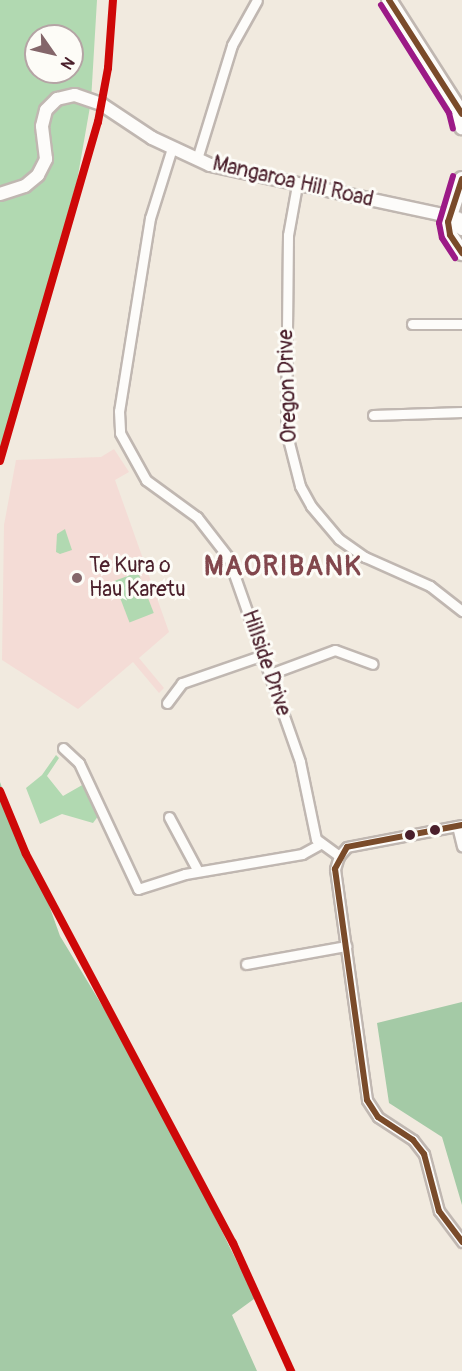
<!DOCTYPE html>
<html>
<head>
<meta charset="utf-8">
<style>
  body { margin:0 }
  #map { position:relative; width:462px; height:1371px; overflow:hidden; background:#f1eadf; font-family:Pangolin,sans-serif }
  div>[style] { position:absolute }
  .built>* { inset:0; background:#f4dcd6 }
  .green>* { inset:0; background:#b1d9b1; transform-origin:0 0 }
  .forest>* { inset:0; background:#a4caa6 }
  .roads { filter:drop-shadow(2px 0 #c0b7b1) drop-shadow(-2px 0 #c0b7b1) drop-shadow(0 2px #c0b7b1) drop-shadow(0 -2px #c0b7b1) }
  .minor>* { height:9px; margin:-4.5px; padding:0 4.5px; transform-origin:4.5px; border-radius:4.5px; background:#fdfcfa }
  .tertiary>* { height:12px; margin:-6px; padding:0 6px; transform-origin:6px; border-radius:6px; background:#fdfcfa }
  .secondary>* { height:14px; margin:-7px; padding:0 7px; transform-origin:7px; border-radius:7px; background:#fdfcfa }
  .trunk>* { height:15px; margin:-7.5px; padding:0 7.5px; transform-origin:7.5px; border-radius:7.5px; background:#fdfcfa }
  .bus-1>* { height:6px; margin:-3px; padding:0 3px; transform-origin:3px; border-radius:3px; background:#7a4b2a }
  .bus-2>* { height:6px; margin:-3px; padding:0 3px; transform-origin:3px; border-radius:3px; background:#9c1a87 }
  .rail-1>* { height:8px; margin:-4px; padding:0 4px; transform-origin:4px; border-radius:4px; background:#ce0808 }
  .dots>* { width:16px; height:16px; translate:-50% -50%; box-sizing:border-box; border:3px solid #fdfcf7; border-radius:50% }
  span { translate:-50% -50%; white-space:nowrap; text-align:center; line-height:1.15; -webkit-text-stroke:6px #fdfcf7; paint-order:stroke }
  .street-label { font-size:21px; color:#4a1f2b }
  .poi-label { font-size:21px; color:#4a1f2b }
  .left { translate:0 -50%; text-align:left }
  .district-label { font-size:27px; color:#82474d; font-weight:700; letter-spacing:1.5px }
  .north { position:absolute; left:24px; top:24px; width:60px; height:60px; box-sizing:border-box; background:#fdfcf7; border:2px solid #b5a4a5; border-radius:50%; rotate:124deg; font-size:16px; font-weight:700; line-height:24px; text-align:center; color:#4a1f2b }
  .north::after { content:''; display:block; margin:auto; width:21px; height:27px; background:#84666a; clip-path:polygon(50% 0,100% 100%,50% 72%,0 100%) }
</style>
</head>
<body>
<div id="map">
  <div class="built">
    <i style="clip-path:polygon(114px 449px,129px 472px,115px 480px,169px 632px,139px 658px,164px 688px,159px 693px,133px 662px,78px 709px,2px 660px,4px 525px,16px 460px,101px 457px)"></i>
  </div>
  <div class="green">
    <i style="clip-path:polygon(evenodd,0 0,97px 0,91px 101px,77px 181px,0 452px,0 0,36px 36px,72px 36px,72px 72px,36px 72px,36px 36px)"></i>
    <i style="clip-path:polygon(65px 529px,72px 550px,60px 554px,56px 552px,57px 534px)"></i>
    <i style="left:138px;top:572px;width:44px;height:26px;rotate:69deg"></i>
    <i style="clip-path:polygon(56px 755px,59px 758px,47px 776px,63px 796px,84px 784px,99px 815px,93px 823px,62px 814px,40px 824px,26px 788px,42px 775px)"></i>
  </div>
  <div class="forest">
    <i style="clip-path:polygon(0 782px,28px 862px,34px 863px,60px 936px,120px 1035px,127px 1038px,239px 1266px,258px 1296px,232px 1315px,257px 1371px,0 1371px)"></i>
    <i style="clip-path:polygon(462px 1002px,462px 1205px,442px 1137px,389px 1103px,377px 1023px)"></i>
  </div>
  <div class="roads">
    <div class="minor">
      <i style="left:172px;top:148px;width:73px;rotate:107.4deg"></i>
      <i style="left:150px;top:218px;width:195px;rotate:99.1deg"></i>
      <i style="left:119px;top:411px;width:22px;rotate:87deg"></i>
      <i style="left:120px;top:433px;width:54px;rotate:61deg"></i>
      <i style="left:146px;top:480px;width:63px;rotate:36deg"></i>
      <i style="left:197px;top:517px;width:51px;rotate:52.2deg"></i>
      <i style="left:228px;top:557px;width:217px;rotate:70.6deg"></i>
      <i style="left:300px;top:762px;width:79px;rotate:78.3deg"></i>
      <i style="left:316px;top:839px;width:29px;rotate:36deg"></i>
      <i style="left:197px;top:159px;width:119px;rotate:-72.9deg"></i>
      <i style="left:232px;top:45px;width:51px;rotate:-60.9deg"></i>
      <i style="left:297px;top:185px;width:51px;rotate:100.2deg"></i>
      <i style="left:288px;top:235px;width:196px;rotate:90.6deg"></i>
      <i style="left:286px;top:431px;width:57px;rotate:75.7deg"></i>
      <i style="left:300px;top:486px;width:23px;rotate:61deg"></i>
      <i style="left:311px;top:506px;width:43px;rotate:49.7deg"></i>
      <i style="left:339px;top:539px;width:32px;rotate:35deg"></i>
      <i style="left:365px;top:557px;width:71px;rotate:24deg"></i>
      <i style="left:430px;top:586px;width:41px;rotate:38deg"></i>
      <i style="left:412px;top:324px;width:50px"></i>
      <i style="left:373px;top:415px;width:89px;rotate:-1.9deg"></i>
      <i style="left:270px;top:674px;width:69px;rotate:-20.3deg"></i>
      <i style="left:335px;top:650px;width:40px;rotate:20.2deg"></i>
      <i style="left:167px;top:703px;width:25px;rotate:-53deg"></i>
      <i style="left:182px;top:683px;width:86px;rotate:-19.1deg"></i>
      <i style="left:63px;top:748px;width:22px;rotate:43deg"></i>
      <i style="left:79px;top:763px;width:139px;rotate:64.9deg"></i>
      <i style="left:138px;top:889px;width:49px;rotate:-17.7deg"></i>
      <i style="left:185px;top:874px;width:119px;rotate:-9.7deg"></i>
      <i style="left:302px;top:854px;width:21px;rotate:-29deg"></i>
      <i style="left:169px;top:817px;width:61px;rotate:61.8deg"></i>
      <i style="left:462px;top:825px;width:117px;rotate:169.2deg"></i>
      <i style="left:347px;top:847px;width:12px;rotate:132deg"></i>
      <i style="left:339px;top:856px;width:14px;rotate:107deg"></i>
      <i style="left:335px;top:869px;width:233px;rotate:82.1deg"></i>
      <i style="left:367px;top:1100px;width:20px;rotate:57deg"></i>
      <i style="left:378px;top:1117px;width:42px;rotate:33.3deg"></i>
      <i style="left:413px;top:1140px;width:18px;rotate:52deg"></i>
      <i style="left:424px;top:1154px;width:59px;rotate:75.3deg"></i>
      <i style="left:439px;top:1211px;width:39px;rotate:53deg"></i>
      <i style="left:457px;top:826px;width:21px;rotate:76deg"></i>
      <i style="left:246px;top:964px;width:102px;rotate:-10.2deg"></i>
    </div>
    <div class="tertiary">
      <i style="left:0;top:194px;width:26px;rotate:-18deg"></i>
      <i style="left:25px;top:186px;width:17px;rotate:-40deg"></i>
      <i style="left:38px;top:175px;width:18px;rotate:-63deg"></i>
      <i style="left:46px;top:159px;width:33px;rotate:-97deg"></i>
      <i style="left:42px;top:126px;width:16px;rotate:-76deg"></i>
      <i style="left:46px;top:110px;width:16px;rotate:-45deg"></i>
      <i style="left:57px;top:99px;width:18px;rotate:-13deg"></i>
      <i style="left:75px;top:95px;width:28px;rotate:19deg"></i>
      <i style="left:101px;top:104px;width:61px;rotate:33.7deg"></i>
      <i style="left:152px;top:138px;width:64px;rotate:25deg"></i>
      <i style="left:210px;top:165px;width:254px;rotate:12.1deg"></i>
    </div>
    <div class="secondary">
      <i style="left:389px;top:0;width:135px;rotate:57.4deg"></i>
      <i style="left:457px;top:109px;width:19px;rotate:74deg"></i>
      <i style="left:462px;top:179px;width:45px;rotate:108deg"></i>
      <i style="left:448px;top:222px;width:13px;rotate:81deg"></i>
      <i style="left:450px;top:235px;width:22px;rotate:56deg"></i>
    </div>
    <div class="trunk">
      <i style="left:458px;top:223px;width:6px;rotate:45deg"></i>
    </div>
  </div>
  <div class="bus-1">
    <i style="left:389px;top:0;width:135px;rotate:57.4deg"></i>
    <i style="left:462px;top:179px;width:45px;rotate:108deg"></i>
    <i style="left:448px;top:222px;width:13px;rotate:81deg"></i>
    <i style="left:450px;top:235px;width:22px;rotate:56deg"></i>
    <i style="left:462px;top:825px;width:117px;rotate:169.2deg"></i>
    <i style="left:347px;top:847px;width:25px;rotate:119deg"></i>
    <i style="left:335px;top:869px;width:233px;rotate:82.1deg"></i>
    <i style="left:367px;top:1100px;width:20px;rotate:57deg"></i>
    <i style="left:378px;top:1117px;width:42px;rotate:33.3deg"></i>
    <i style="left:413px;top:1140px;width:18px;rotate:52deg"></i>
    <i style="left:424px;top:1154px;width:59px;rotate:75.3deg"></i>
    <i style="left:439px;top:1211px;width:39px;rotate:53deg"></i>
  </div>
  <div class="bus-2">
    <i style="left:381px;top:5px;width:128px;rotate:57.8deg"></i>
    <i style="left:449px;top:113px;width:16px;rotate:76deg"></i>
    <i style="left:453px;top:176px;width:49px;rotate:106.6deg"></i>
    <i style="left:439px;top:223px;width:15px;rotate:79deg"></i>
    <i style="left:442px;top:238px;width:24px;rotate:57deg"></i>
  </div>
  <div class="rail-1">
    <i style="left:0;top:461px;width:353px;rotate:-73.9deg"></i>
    <i style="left:98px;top:122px;width:55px;rotate:-79.5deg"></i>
    <i style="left:108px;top:68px;width:68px;rotate:-85.8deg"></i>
    <i style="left:0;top:791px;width:68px;rotate:67.6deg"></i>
    <i style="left:26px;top:854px;width:441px;rotate:62deg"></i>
    <i style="left:233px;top:1243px;width:141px;rotate:65.6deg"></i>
  </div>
  <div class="dots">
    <i style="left:77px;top:578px;background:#84666a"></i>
    <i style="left:435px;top:830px;background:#4a1f2b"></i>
    <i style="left:410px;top:835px;background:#4a1f2b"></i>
  </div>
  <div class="street-label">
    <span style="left:293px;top:182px;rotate:13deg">Mangaroa Hill Road</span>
    <span style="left:288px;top:386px;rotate:-92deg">Oregon Drive</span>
    <span style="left:266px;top:663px;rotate:71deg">Hillside Drive</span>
  </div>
  <div class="poi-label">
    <span class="left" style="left:89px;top:578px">Te Kura o<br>Hau Karetu</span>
  </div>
  <div class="district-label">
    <span style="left:283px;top:567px">MAORIBANK</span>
  </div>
  <div class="north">N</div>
</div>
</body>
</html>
